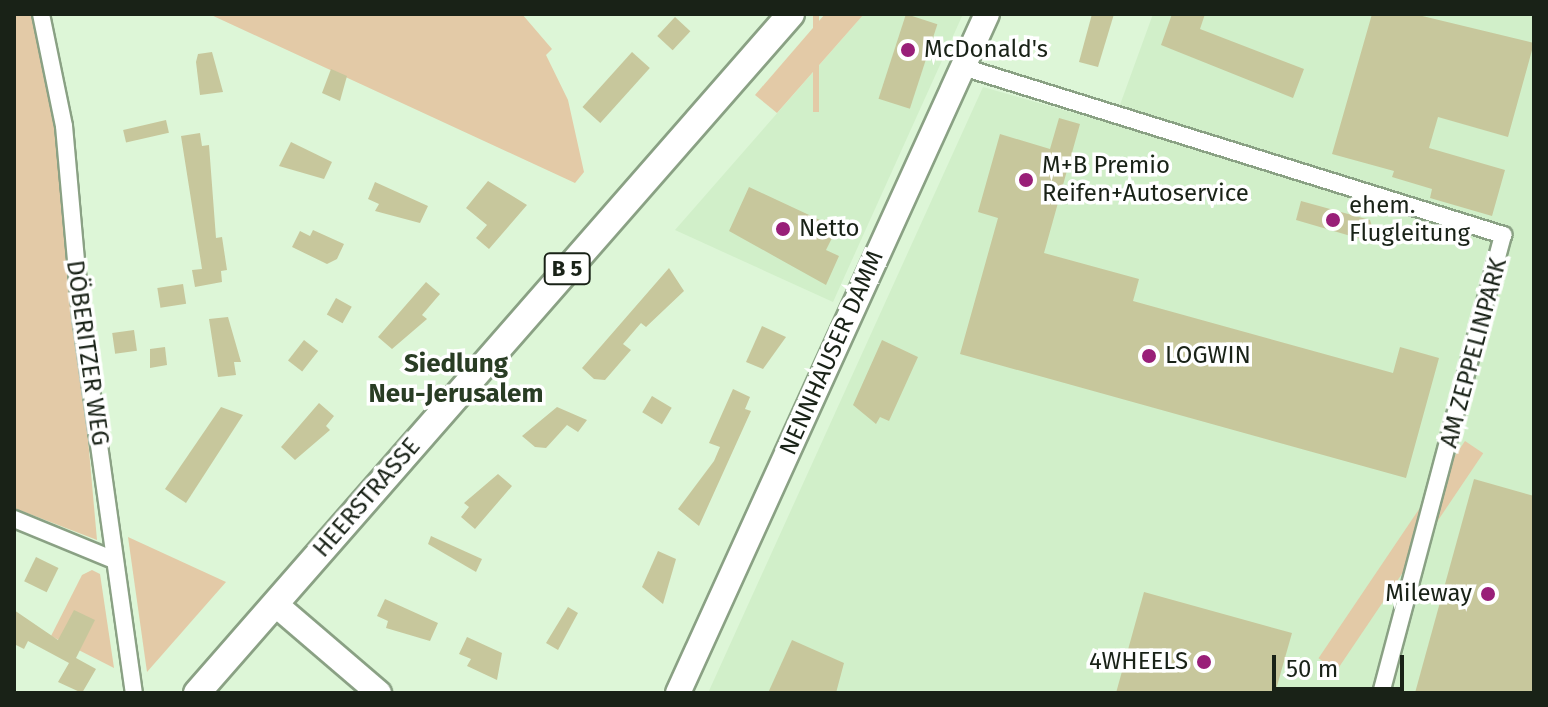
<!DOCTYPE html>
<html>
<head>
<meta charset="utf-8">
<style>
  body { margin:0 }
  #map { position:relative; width:1548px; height:707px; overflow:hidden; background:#ddf6d7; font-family:"Fira Sans",sans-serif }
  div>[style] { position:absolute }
  .built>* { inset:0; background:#d1efc9 }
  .green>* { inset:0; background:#e3caa7; transform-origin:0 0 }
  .building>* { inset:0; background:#c7c79c; transform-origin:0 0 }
  .roads { filter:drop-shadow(2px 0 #8aa184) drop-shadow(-2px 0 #8aa184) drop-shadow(0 2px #8aa184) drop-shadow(0 -2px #8aa184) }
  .street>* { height:16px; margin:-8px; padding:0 8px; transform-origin:8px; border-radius:8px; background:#fff }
  .secondary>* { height:24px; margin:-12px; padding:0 12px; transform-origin:12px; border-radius:12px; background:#fff }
  .primary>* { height:26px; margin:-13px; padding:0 13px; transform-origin:13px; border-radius:13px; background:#fff }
  .dots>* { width:22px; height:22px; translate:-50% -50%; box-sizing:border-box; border:4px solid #fff; border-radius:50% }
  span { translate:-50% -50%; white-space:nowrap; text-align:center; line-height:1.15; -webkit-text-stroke:7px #fff; paint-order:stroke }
  .shield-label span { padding:2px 6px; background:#fff; border:2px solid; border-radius:6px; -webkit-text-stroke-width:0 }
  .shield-label { font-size:22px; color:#192217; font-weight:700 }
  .poi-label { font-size:24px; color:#192217 }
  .left { translate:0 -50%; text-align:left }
  .right { translate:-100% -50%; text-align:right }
  .street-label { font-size:24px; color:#192217 }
  .neighbourhood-label { font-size:26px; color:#293d24; font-weight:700 }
  .frame { position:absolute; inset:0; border:16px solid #192217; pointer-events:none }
  .scale { position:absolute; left:1272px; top:655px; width:132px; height:36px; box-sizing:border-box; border:4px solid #192217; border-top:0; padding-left:10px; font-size:24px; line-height:28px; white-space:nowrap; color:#192217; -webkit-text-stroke:6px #fff; paint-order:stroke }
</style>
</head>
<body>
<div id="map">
  <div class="built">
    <i style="clip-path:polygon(864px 14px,963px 14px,833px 302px,675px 230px)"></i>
    <i style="clip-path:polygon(1153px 14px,1534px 14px,1534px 693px,708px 693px,983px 87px,1113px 124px)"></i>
  </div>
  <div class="green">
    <i style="clip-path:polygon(14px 14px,32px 14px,60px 126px,97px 540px,14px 508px)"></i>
    <i style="clip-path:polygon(209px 14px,522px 14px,552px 49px,546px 55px,568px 100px,584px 172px,575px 183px)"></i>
    <i style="left:813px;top:14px;width:6px;height:98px"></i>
    <i style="clip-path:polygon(825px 14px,864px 14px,777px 113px,755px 95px)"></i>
    <i style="left:1465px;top:441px;width:22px;height:262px;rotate:34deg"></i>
    <i style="clip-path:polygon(128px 537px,226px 582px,147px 672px)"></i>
    <i style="clip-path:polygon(92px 570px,100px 574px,114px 668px,51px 636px,82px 575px)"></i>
  </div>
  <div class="building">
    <i style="left:906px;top:14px;width:33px;height:89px;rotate:18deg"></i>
    <i style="clip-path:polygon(1092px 14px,1114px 14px,1098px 67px,1079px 62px)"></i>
    <i style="clip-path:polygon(1172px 14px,1205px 14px,1200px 29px,1304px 69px,1293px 98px,1161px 45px)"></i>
    <i style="clip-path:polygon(1372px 14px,1414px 14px,1534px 43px,1508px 137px,1438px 117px,1429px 148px,1505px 170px,1492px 216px,1430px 198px,1432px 189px,1392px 177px,1394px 171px,1332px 154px)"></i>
    <i style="left:675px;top:17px;width:21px;height:26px;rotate:43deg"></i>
    <i style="clip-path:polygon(212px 52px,223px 92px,200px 95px,196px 62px,198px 54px)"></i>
    <i style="left:632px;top:52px;width:24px;height:74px;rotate:42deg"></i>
    <i style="clip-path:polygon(331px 69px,347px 76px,340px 101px,322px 93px)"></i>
    <i style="clip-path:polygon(1059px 118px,1080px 124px,1044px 253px,1139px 279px,1133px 301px,1393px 373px,1400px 347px,1439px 358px,1406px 478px,960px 354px,998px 218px,978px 212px,1000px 134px,1050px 149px)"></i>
    <i style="left:166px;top:120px;width:13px;height:44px;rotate:77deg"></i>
    <i style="clip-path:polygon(200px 133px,202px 146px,209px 145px,216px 238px,222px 237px,227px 270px,221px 271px,222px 282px,195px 287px,192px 270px,202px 269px,181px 136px)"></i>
    <i style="clip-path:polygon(291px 142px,332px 162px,324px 179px,279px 166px)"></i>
    <i style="clip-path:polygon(488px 181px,527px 205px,489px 249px,476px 238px,487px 225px,466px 208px)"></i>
    <i style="clip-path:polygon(375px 182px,428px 206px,420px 223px,375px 211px,379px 204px,368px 199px)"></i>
    <i style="clip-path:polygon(749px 187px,837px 228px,826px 250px,839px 256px,826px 285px,729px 231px)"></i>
    <i style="clip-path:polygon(1301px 201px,1370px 220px,1374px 233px,1361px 239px,1296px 220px)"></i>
    <i style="clip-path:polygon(313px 230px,344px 244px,337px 259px,327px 264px,292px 247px,300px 231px,310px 236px)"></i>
    <i style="clip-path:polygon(669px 268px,684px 291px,646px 327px,641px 323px,623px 344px,631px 350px,605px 380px,594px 379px,582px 368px)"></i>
    <i style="clip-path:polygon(426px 282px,440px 294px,422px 315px,427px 319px,392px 349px,378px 337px)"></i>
    <i style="left:183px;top:284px;width:20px;height:26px;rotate:81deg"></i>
    <i style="left:336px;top:298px;width:18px;height:19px;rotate:29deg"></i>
    <i style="clip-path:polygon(228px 317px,241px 362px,234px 362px,236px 375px,218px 377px,209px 319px)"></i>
    <i style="clip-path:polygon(762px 326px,786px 337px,763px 369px,746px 362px)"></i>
    <i style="left:134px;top:330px;width:21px;height:22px;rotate:82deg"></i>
    <i style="left:304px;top:340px;width:18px;height:26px;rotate:38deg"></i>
    <i style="clip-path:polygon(882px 340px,918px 357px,889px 421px,880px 417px,876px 424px,853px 405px)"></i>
    <i style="clip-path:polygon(165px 347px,167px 365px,150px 368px,150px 349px)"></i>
    <i style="clip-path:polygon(733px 389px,750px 397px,745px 409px,751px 411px,699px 526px,678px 509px,714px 461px,720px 447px,709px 443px)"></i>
    <i style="left:652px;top:396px;width:23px;height:19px;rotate:31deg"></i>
    <i style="clip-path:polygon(319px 403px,334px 416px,326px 426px,330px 430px,295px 460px,281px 447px)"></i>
    <i style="clip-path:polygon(221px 407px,243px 415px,186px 503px,165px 489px)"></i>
    <i style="clip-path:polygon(557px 407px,587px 420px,578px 432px,567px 425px,546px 448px,535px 447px,522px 436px)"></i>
    <i style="clip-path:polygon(498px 474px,512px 486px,475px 529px,461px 517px,469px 507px,464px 503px)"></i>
    <i style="clip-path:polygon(1474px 479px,1534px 496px,1534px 693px,1415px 693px)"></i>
    <i style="clip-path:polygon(431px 536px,482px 559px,476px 572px,428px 544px)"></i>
    <i style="clip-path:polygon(658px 551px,676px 559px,663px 604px,642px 587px)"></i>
    <i style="left:36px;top:557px;width:25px;height:27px;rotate:26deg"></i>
    <i style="clip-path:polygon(1144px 592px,1292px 633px,1275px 693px,1116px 693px)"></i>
    <i style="clip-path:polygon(385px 599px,438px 623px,430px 641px,386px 628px,388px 621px,377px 616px)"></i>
    <i style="clip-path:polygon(568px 607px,578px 613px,558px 650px,546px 643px)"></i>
    <i style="clip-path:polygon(14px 610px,58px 640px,74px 610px,95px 620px,76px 658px,96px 669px,82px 693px,58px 682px,69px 663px,28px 641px,24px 649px,14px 644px)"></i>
    <i style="clip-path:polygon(467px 637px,502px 653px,497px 680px,467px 666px,471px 659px,459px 654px)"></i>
    <i style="clip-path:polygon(792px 640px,844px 663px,836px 693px,768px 693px)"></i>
  </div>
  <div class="roads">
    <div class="street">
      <i style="left:41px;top:14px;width:114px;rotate:78.4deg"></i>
      <i style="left:64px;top:126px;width:192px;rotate:84.9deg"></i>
      <i style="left:81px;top:317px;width:380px;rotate:82deg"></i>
      <i style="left:963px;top:67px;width:566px;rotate:17.28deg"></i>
      <i style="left:1503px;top:235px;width:474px;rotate:104.9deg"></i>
      <i style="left:14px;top:519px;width:108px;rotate:22.3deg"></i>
    </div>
    <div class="secondary">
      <i style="left:275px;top:604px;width:137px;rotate:40.6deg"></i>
      <i style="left:678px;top:693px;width:746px;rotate:-65.53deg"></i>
    </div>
    <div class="primary">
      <i style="left:197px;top:693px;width:902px;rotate:-48.82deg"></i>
    </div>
  </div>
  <div class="dots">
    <i style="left:908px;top:50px;background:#991f78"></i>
    <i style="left:1026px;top:180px;background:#991f78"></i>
    <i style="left:1333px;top:220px;background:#991f78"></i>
    <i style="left:783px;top:229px;background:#991f78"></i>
    <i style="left:1149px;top:356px;background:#991f78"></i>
    <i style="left:1488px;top:594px;background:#991f78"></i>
    <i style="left:1204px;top:662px;background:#991f78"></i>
  </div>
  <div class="shield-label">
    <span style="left:567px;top:269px">B 5</span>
  </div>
  <div class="poi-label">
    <span class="left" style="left:924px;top:50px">McDonald's</span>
    <span class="left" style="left:1042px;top:180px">M+B Premio<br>Reifen+Autoservice</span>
    <span class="left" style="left:1349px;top:220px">ehem.<br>Flugleitung</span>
    <span class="left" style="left:799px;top:229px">Netto</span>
    <span class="left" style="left:1165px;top:356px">LOGWIN</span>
    <span class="right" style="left:1472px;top:594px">Mileway</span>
    <span class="right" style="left:1188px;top:662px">4WHEELS</span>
  </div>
  <div class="street-label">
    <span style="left:87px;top:353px;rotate:82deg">DÖBERITZER WEG</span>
    <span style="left:832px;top:353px;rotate:-66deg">NENNHAUSER DAMM</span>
    <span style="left:1474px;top:353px;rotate:-75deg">AM ZEPPELINPARK</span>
    <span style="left:367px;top:498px;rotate:-49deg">HEERSTRASSE</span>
  </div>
  <div class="neighbourhood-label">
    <span style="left:456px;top:379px">Siedlung<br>Neu-Jerusalem</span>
  </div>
  <div class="frame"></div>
  <div class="scale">50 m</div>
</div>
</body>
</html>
